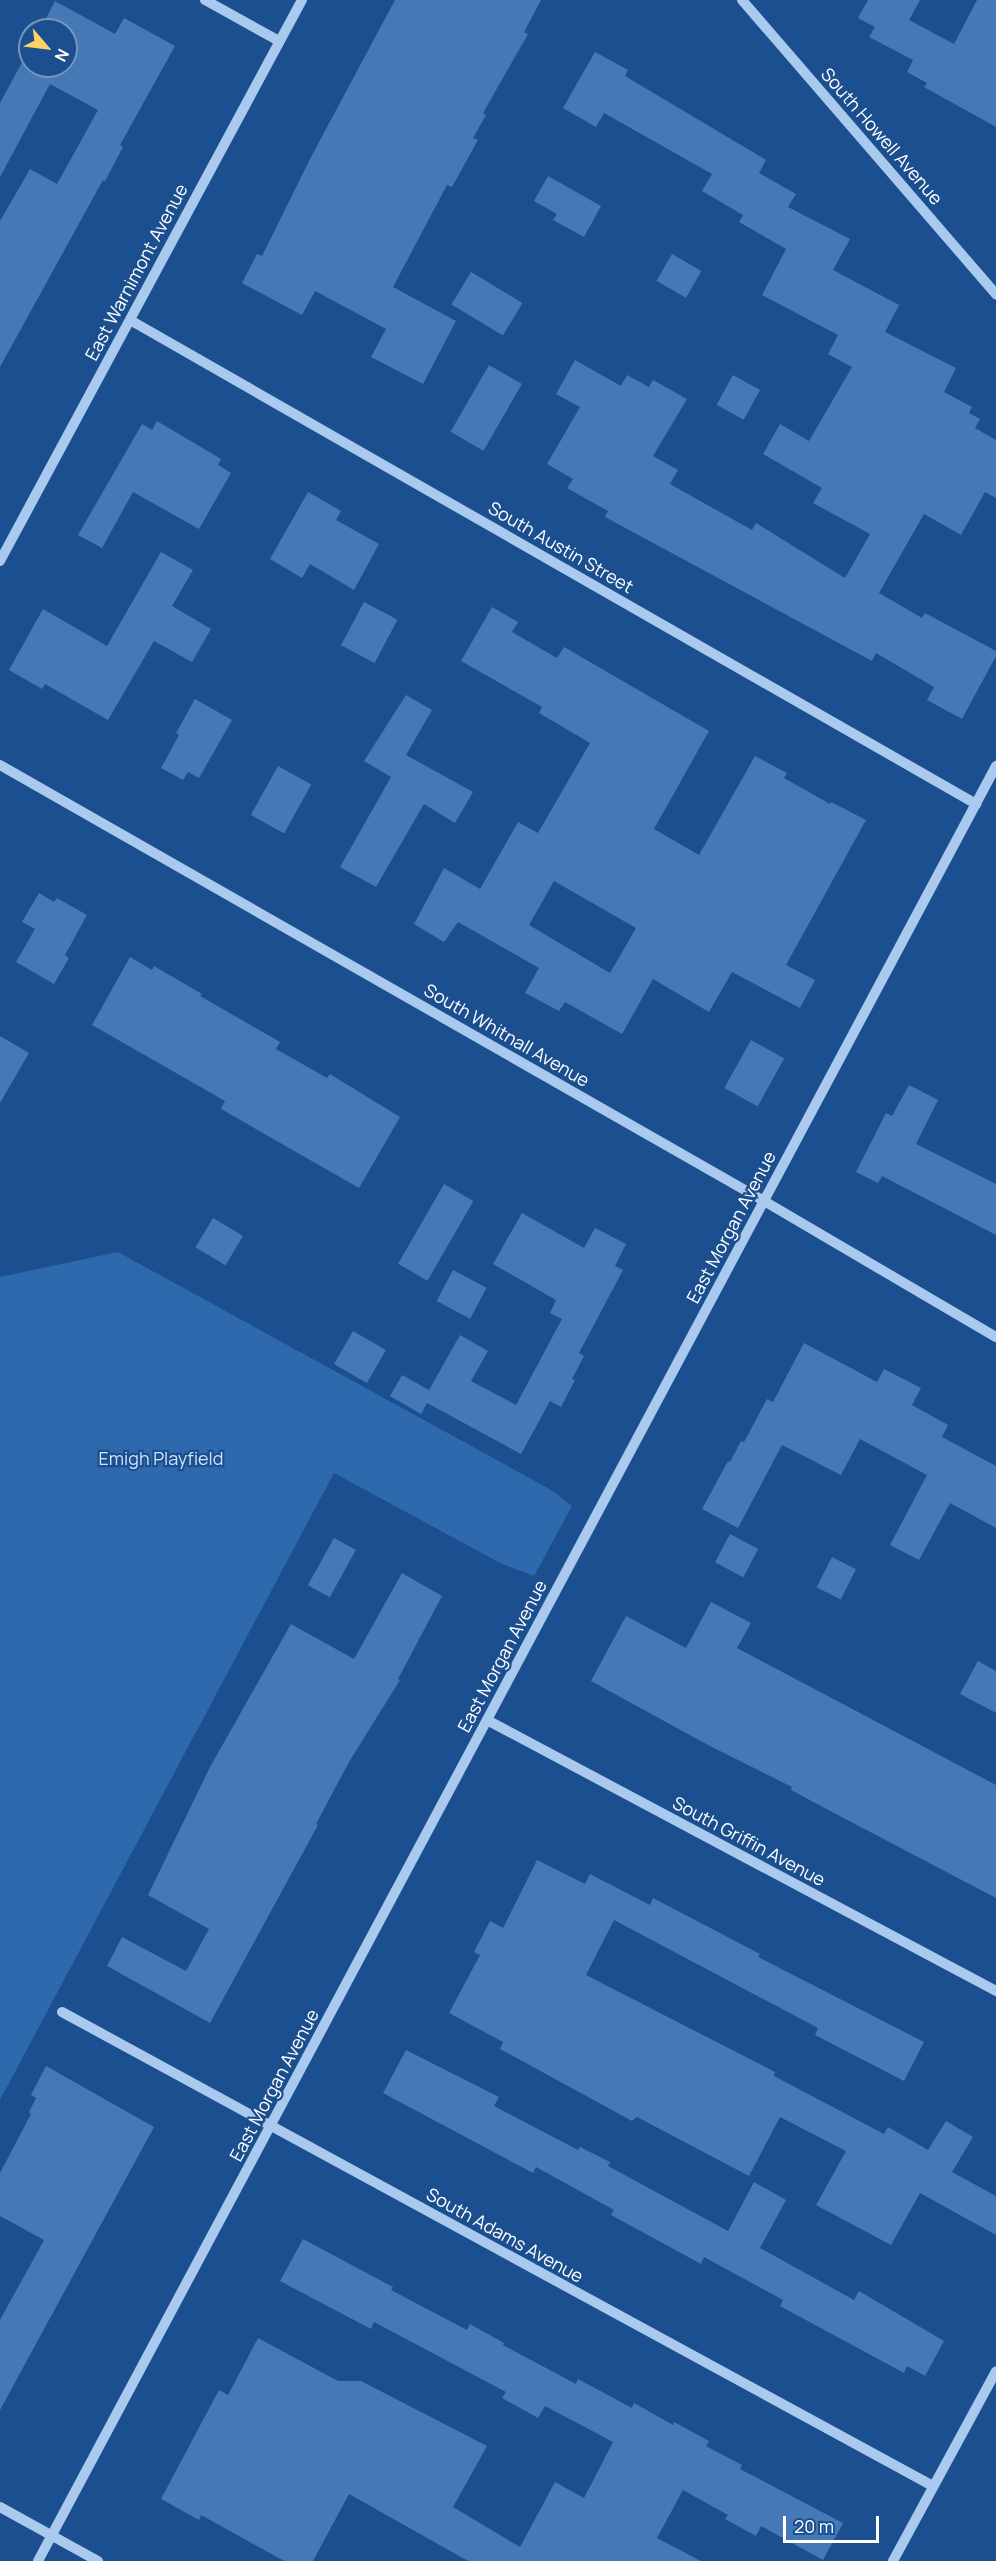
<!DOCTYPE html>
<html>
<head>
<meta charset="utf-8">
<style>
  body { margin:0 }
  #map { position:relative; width:996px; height:2561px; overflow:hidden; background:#1b4f8f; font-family:Manrope,sans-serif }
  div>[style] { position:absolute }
  .green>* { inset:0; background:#2e69ad }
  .building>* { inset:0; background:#4478b7; transform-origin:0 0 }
  .minor>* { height:10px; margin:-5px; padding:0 5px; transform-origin:5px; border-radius:5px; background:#a9c9ee }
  span { translate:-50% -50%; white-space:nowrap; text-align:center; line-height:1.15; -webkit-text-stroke:4.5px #1b4f8f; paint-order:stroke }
  .street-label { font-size:18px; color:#fff }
  .park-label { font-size:18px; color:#cfe3fa }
  .north { position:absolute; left:18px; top:18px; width:60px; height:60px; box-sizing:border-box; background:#1b4f8f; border:2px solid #7695bc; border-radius:50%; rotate:118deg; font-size:16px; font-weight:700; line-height:24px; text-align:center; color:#fff }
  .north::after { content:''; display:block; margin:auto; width:21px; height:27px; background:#ffd166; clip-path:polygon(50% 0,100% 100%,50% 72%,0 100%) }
  .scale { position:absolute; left:783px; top:2516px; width:96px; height:27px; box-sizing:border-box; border:3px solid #fff; border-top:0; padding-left:8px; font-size:18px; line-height:21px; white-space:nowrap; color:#fff; -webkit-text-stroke:4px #1b4f8f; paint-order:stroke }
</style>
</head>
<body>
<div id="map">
  <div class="green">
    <i style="clip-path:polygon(118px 1252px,553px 1491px,572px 1506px,534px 1576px,502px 1564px,334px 1473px,0 2100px,0 1277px)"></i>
  </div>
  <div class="building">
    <i style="clip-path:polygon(395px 0,541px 0,524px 32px,528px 34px,483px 113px,486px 115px,473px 138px,478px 140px,452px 187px,447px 185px,393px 287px,456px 321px,423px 384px,371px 357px,386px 329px,315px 291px,302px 315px,242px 283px,257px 254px,262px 256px,311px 157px)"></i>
    <i style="clip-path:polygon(868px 0,920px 0,909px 20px,954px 44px,977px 0,996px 0,996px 127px,924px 87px,927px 83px,907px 72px,913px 60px,869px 37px,875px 27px,858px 18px)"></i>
    <i style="clip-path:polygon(55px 1px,115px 34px,124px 18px,175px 46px,120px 145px,123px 147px,105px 181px,103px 180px,0 367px,0 221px,30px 169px,57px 184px,98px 110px,50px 84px,0 177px,0 103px,20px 66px,30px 49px,30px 66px,66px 66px,66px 30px,40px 30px)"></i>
    <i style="clip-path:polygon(595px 52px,628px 70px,625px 76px,766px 160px,759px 173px,796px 194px,788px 207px,850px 239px,833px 270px,899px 305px,885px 332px,956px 368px,944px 392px,972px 407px,969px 413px,980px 419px,975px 428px,996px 440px,996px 498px,985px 492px,961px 535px,924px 514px,879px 593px,922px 618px,925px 613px,996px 651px,996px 656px,962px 719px,927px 700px,934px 687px,876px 653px,872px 661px,605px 517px,608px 511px,567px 488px,573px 479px,547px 464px,580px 407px,556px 394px,575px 360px,621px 386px,627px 375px,649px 387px,653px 380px,687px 399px,653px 456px,678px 470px,670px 484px,752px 530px,756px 523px,845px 578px,870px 534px,813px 503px,822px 488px,763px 454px,780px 424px,809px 441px,852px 367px,828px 354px,838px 335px,762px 295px,786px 249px,739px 222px,743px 215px,702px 191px,712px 174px,604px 113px,596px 127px,563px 108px)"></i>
    <i style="clip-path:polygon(548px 176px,601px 206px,584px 237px,553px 220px,557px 214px,534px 201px)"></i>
    <i style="left:672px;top:254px;width:34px;height:31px;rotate:30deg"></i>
    <i style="left:471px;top:272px;width:60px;height:38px;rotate:31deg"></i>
    <i style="left:489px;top:365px;width:38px;height:77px;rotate:30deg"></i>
    <i style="left:733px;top:375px;width:31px;height:34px;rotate:29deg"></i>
    <i style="clip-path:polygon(157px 421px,221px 459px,218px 465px,231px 473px,199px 529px,133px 492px,102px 548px,78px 535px,142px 424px,152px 430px)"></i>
    <i style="clip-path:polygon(308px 492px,341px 511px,336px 520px,379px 544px,354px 590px,310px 564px,302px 578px,270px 559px)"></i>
    <i style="clip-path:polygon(161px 552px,193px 570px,172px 606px,211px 629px,192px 662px,154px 641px,108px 720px,45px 684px,42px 689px,9px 670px,43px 609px,107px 646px)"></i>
    <i style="left:364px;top:602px;width:38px;height:49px;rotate:28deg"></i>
    <i style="clip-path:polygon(evenodd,492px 607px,518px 622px,512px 632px,557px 658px,564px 647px,709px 731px,654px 829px,699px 855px,755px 756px,787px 773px,784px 778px,830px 804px,831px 802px,866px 820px,786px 965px,815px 980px,800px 1008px,732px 972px,709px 1012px,653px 979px,622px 1034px,565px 1002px,559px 1011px,525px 993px,539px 968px,458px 922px,444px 942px,414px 924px,444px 868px,480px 889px,518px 822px,538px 833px,590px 743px,539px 713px,542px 707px,461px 661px,492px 607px,554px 881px,636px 928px,610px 973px,529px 925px,554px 881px)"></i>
    <i style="clip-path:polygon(406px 695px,432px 710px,406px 755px,473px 792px,455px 823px,424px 804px,376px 887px,340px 867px,391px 777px,364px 761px)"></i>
    <i style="clip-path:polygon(195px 699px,232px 720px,199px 778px,188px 772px,183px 780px,161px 768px,179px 735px,176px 733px)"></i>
    <i style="left:278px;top:766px;width:38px;height:56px;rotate:29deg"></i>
    <i style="clip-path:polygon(39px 893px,54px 902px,57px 898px,87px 915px,65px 955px,69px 958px,54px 984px,16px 962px,35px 929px,22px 922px)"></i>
    <i style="clip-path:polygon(130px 957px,152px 970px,154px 966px,202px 994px,200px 996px,280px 1042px,276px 1049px,327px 1078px,330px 1074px,400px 1117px,359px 1188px,221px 1109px,225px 1101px,92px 1025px)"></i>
    <i style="clip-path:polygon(0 1036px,29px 1053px,0 1103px)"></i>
    <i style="left:751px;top:1040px;width:38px;height:55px;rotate:29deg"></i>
    <i style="clip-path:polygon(909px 1085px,938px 1100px,916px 1144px,996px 1184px,996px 1235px,882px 1176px,878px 1183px,856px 1172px,886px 1113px,892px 1116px)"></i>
    <i style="left:444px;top:1184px;width:34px;height:92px;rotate:30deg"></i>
    <i style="clip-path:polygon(522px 1213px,584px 1248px,595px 1228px,626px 1244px,615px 1266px,623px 1270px,579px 1353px,584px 1356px,572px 1379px,575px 1380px,561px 1407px,550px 1401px,521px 1454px,427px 1403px,421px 1414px,390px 1396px,402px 1375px,429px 1390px,460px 1335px,488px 1351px,471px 1381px,516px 1405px,562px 1319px,550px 1313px,556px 1300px,493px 1264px)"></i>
    <i style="left:213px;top:1218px;width:35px;height:34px;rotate:31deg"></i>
    <i style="left:453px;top:1270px;width:38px;height:35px;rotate:28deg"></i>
    <i style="left:353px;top:1331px;width:38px;height:38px;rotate:30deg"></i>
    <i style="clip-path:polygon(804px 1343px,877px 1382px,884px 1369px,921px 1388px,912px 1405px,948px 1425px,942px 1437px,996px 1466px,996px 1528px,950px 1503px,919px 1560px,890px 1545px,927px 1475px,860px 1439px,841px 1475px,782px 1445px,738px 1528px,702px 1509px,728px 1461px,730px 1462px,741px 1441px,744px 1442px,767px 1399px,773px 1402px)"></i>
    <i style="left:730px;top:1534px;width:32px;height:32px;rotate:28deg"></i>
    <i style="left:334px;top:1538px;width:25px;height:54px;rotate:29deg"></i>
    <i style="left:832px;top:1557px;width:27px;height:34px;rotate:27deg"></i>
    <i style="clip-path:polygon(402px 1573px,442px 1596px,398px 1679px,400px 1680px,349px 1762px,316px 1824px,318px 1825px,210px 2023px,107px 1966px,122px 1937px,186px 1971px,209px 1929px,148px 1895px,210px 1767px,291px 1624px,354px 1659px)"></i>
    <i style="clip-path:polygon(711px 1602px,751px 1623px,737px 1648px,996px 1785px,996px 1898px,834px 1813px,791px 1790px,792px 1787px,708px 1745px,591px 1681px,626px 1616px,686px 1648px)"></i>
    <i style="clip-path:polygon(978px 1661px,996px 1671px,996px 1713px,960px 1694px)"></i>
    <i style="clip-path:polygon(537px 1860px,585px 1884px,590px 1874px,650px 1905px,653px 1898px,760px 1954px,758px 1957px,924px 2042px,904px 2081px,815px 2035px,818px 2028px,614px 1920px,586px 1975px,775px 2072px,774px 2076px,884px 2134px,888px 2127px,928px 2150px,946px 2121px,973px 2137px,952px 2172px,996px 2196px,996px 2235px,920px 2193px,891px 2245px,816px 2205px,846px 2151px,780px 2117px,749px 2176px,637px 2117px,632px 2121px,500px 2049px,503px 2042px,449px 2013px,480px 1955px,474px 1952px,490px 1921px,503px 1928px)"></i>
    <i style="clip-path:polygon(406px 2050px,499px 2097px,494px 2106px,578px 2150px,580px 2147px,610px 2162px,608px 2166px,728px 2231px,754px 2182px,786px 2200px,760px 2248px,854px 2300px,859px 2291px,944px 2341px,925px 2376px,907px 2366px,904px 2373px,780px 2306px,783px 2300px,704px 2257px,701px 2264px,611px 2215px,614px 2210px,536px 2167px,533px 2173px,383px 2093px)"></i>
    <i style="clip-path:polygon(46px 2066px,154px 2127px,0 2410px,0 2320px,44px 2240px,0 2216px,0 2173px,31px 2114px,29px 2112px,36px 2098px,31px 2095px)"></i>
    <i style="clip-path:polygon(303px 2239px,393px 2287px,391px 2290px,467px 2330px,470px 2324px,504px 2343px,503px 2345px,576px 2384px,578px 2379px,632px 2408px,634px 2403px,673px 2425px,674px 2422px,709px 2441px,706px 2446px,742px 2465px,740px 2469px,843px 2523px,823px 2560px,761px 2526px,756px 2536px,725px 2519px,728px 2515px,683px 2490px,657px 2538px,701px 2561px,468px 2561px,349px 2494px,313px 2561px,284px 2561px,201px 2515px,199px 2520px,161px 2499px,219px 2390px,228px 2395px,258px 2338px,338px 2381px,361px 2381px,487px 2446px,453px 2507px,520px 2547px,555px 2482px,584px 2498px,613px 2442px,545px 2406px,538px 2418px,502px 2398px,506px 2392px,374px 2322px,371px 2329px,280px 2281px)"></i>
  </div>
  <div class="minor">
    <i style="left:205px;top:0;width:85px;rotate:29deg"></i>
    <i style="left:742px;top:0;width:389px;rotate:49.2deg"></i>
    <i style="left:130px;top:320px;width:975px;rotate:29.77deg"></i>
    <i style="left:0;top:561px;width:637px;rotate:-61.71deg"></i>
    <i style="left:0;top:765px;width:880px;rotate:29.71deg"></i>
    <i style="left:764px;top:1201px;width:269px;rotate:30.4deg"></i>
    <i style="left:487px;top:1720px;width:577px;rotate:28.03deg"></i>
    <i style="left:62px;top:2012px;width:992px;rotate:28.56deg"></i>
    <i style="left:0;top:2507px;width:112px;rotate:28.9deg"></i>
    <i style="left:38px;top:2561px;width:2035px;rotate:-61.91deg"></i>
    <i style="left:893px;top:2561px;width:216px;rotate:-61.5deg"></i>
  </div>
  <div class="street-label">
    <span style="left:882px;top:136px;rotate:49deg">South Howell Avenue</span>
    <span style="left:136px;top:272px;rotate:-62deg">East Warnimont Avenue</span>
    <span style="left:561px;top:547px;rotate:30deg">South Austin Street</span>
    <span style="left:507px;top:1035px;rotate:30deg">South Whitnall Avenue</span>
    <span style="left:731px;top:1227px;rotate:-62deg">East Morgan Avenue</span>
    <span style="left:502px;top:1656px;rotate:-62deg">East Morgan Avenue</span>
    <span style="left:749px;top:1841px;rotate:28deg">South Griffin Avenue</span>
    <span style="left:274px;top:2085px;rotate:-62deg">East Morgan Avenue</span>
    <span style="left:505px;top:2235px;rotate:29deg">South Adams Avenue</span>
  </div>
  <div class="park-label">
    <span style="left:161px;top:1458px">Emigh Playfield</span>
  </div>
  <div class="north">N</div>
  <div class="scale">20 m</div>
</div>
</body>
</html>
